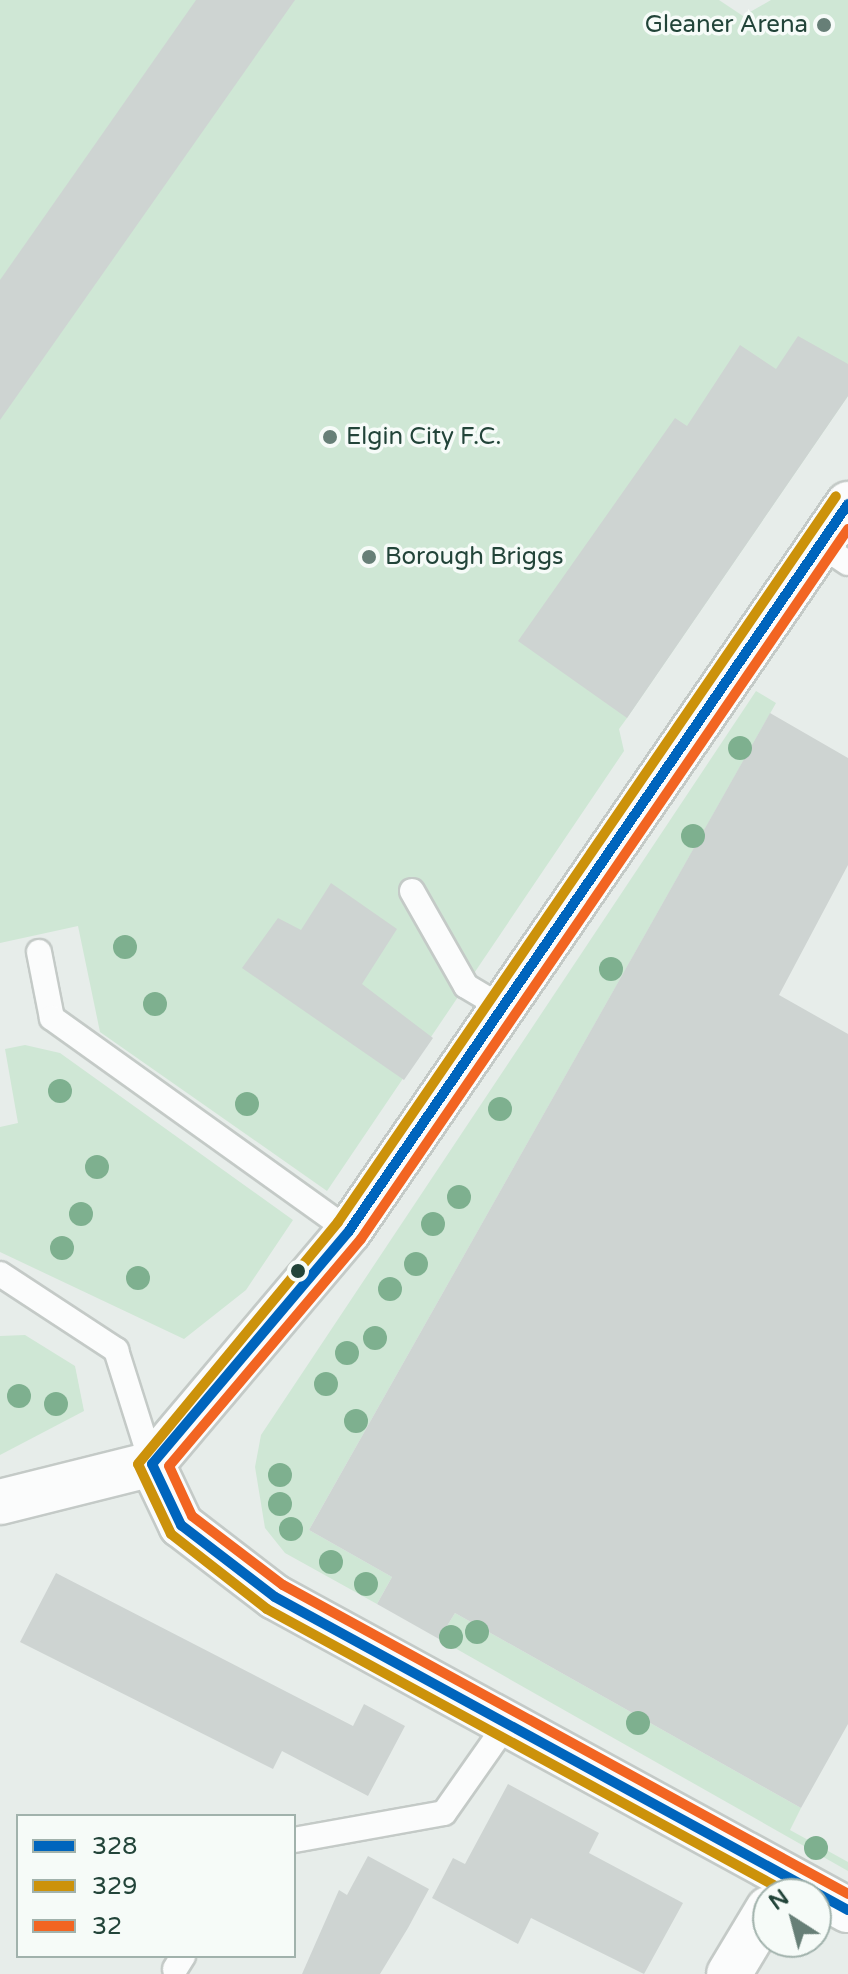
<!DOCTYPE html>
<html>
<head>
<meta charset="utf-8">
<style>
  body { margin:0 }
  #map { position:relative; width:848px; height:1974px; overflow:hidden; background:#e7edea; font-family:"Varela Round",sans-serif }
  div>[style] { position:absolute }
  .green>* { inset:0; background:#cfe7d5 }
  .building>* { inset:0; background:#ced4d2 }
  .roads { filter:drop-shadow(2px 0 #c4cac7) drop-shadow(-2px 0 #c4cac7) drop-shadow(0 2px #c4cac7) drop-shadow(0 -2px #c4cac7) }
  .lane>* { height:24px; margin:-12px; padding:0 12px; transform-origin:12px; border-radius:12px; background:#fbfcfc }
  .street>* { height:44px; margin:-22px; padding:0 22px; transform-origin:22px; border-radius:22px; background:#fbfcfc }
  .bus-1>* { height:10px; margin:-5px; padding:0 5px; transform-origin:5px; border-radius:5px; background:#0065bd }
  .bus-2>* { height:10px; margin:-5px; padding:0 5px; transform-origin:5px; border-radius:5px; background:#cc920b }
  .bus-3>* { height:10px; margin:-5px; padding:0 5px; transform-origin:5px; border-radius:5px; background:#f26522 }
  .trees>* { width:24px; height:24px; margin:-12px; border-radius:50%; background:#7eb08f }
  .dots>* { width:22px; height:22px; translate:-50% -50%; box-sizing:border-box; border:4px solid #f6fbf8; border-radius:50% }
  span { translate:-50% -50%; white-space:nowrap; text-align:center; line-height:1.15; -webkit-text-stroke:7px #f6fbf8; paint-order:stroke }
  .poi-label { font-size:24px; color:#224439 }
  .right { translate:-100% -50%; text-align:right }
  .left { translate:0 -50%; text-align:left }
  .legend { position:absolute; left:16px; top:1814px; width:280px; height:144px; box-sizing:border-box; background:#f6fbf8; border:2px solid #a1b2ac; margin:0; padding:10px 14px; list-style:none; font-size:24px; color:#224439 }
  .legend li { display:flex; align-items:center; gap:16px; height:40px }
  .legend b { width:40px; border:2px solid #a1b2ac }
  .north { position:absolute; left:752px; top:1878px; width:80px; height:80px; box-sizing:border-box; background:#f6fbf8; border:2px solid #a1b2ac; border-radius:50%; rotate:324deg; font-size:22px; font-weight:700; line-height:32px; text-align:center; color:#224439 }
  .north::after { content:''; display:block; margin:auto; width:28px; height:36px; background:#677f77; clip-path:polygon(50% 0,100% 100%,50% 72%,0 100%) }
</style>
</head>
<body>
<div id="map">
  <div class="green">
    <i style="clip-path:polygon(0 0,719px 0,743px 16px,771px 0,848px 0,848px 396px,627px 718px,619px 729px,624px 751px,327px 1191px,100px 1032px,78px 926px,0 943px)"></i>
    <i style="clip-path:polygon(756px 691px,776px 703px,309px 1530px,392px 1577px,377px 1604px,285px 1553px,265px 1528px,255px 1467px,261px 1435px)"></i>
    <i style="clip-path:polygon(25px 1045px,60px 1053px,293px 1220px,246px 1290px,184px 1339px,0 1252px,0 1127px,18px 1123px,5px 1049px)"></i>
    <i style="clip-path:polygon(25px 1335px,75px 1366px,84px 1411px,0 1455px,0 1336px)"></i>
    <i style="clip-path:polygon(455px 1613px,801px 1808px,790px 1830px,848px 1862px,848px 1871px,439px 1639px)"></i>
  </div>
  <div class="building">
    <i style="clip-path:polygon(196px 0,295px 0,0 420px,0 280px)"></i>
    <i style="clip-path:polygon(798px 336px,848px 364px,848px 396px,627px 718px,518px 641px,675px 418px,687px 426px,740px 345px,776px 369px)"></i>
    <i style="clip-path:polygon(770px 713px,848px 758px,848px 865px,779px 995px,848px 1034px,848px 1724px,801px 1808px,455px 1613px,439px 1639px,377px 1604px,392px 1577px,309px 1530px)"></i>
    <i style="clip-path:polygon(331px 883px,397px 929px,362px 984px,433px 1038px,404px 1080px,242px 968px,278px 918px,301px 930px)"></i>
    <i style="clip-path:polygon(56px 1573px,353px 1726px,364px 1704px,405px 1726px,368px 1796px,282px 1751px,273px 1769px,20px 1642px)"></i>
    <i style="clip-path:polygon(508px 1784px,599px 1833px,589px 1853px,683px 1903px,644px 1974px,531px 1918px,518px 1944px,432px 1898px,453px 1858px,465px 1864px)"></i>
    <i style="clip-path:polygon(368px 1856px,429px 1889px,408px 1928px,380px 1974px,302px 1974px,339px 1890px,347px 1895px)"></i>
  </div>
  <div class="roads">
    <div class="lane">
      <i style="left:821px;top:545px;width:32px;rotate:34deg"></i>
      <i style="left:412px;top:891px;width:109px;rotate:60.4deg"></i>
      <i style="left:466px;top:986px;width:43px;rotate:30.7deg"></i>
      <i style="left:39px;top:952px;width:67px;rotate:78.9deg"></i>
      <i style="left:52px;top:1018px;width:365px;rotate:35.6deg"></i>
      <i style="left:0;top:1274px;width:139px;rotate:33.2deg"></i>
      <i style="left:116px;top:1350px;width:120px;rotate:72.5deg"></i>
      <i style="left:294px;top:1840px;width:152px;rotate:-10.2deg"></i>
      <i style="left:444px;top:1813px;width:111px;rotate:-54.9deg"></i>
      <i style="left:175px;top:1969px;width:15px;rotate:-58deg"></i>
    </div>
    <div class="street">
      <i style="left:152px;top:1464px;width:305px;rotate:-49.8deg"></i>
      <i style="left:349px;top:1231px;width:882px;rotate:-55.53deg"></i>
      <i style="left:152px;top:1464px;width:68px;rotate:64.6deg"></i>
      <i style="left:181px;top:1525px;width:118px;rotate:37.5deg"></i>
      <i style="left:275px;top:1597px;width:653px;rotate:28.65deg"></i>
      <i style="left:0;top:1502px;width:157px;rotate:-14deg"></i>
      <i style="left:729px;top:1974px;width:76px;rotate:-59deg"></i>
    </div>
  </div>
  <div class="bus-1">
    <i style="left:848px;top:504px;width:882px;rotate:124.47deg"></i>
    <i style="left:349px;top:1231px;width:305px;rotate:130.2deg"></i>
    <i style="left:152px;top:1464px;width:68px;rotate:64.6deg"></i>
    <i style="left:181px;top:1525px;width:118px;rotate:37.5deg"></i>
    <i style="left:275px;top:1597px;width:653px;rotate:28.65deg"></i>
  </div>
  <div class="bus-2">
    <i style="left:790px;top:1894px;width:596px;rotate:-151.41deg"></i>
    <i style="left:267px;top:1609px;width:122px;rotate:-142deg"></i>
    <i style="left:171px;top:1534px;width:77px;rotate:-115.2deg"></i>
    <i style="left:138px;top:1464px;width:314px;rotate:-50.4deg"></i>
    <i style="left:338px;top:1222px;width:880px;rotate:-55.55deg"></i>
  </div>
  <div class="bus-3">
    <i style="left:848px;top:529px;width:861px;rotate:124.45deg"></i>
    <i style="left:361px;top:1239px;width:297px;rotate:130.2deg"></i>
    <i style="left:169px;top:1466px;width:55px;rotate:65.3deg"></i>
    <i style="left:192px;top:1516px;width:114px;rotate:37.2deg"></i>
    <i style="left:283px;top:1585px;width:644px;rotate:28.67deg"></i>
  </div>
  <div class="trees">
    <i style="left:740px;top:748px"></i>
    <i style="left:693px;top:836px"></i>
    <i style="left:125px;top:947px"></i>
    <i style="left:611px;top:969px"></i>
    <i style="left:155px;top:1004px"></i>
    <i style="left:60px;top:1091px"></i>
    <i style="left:247px;top:1104px"></i>
    <i style="left:500px;top:1109px"></i>
    <i style="left:97px;top:1167px"></i>
    <i style="left:459px;top:1197px"></i>
    <i style="left:81px;top:1214px"></i>
    <i style="left:433px;top:1224px"></i>
    <i style="left:62px;top:1248px"></i>
    <i style="left:416px;top:1264px"></i>
    <i style="left:138px;top:1278px"></i>
    <i style="left:390px;top:1289px"></i>
    <i style="left:375px;top:1338px"></i>
    <i style="left:347px;top:1353px"></i>
    <i style="left:326px;top:1384px"></i>
    <i style="left:19px;top:1396px"></i>
    <i style="left:56px;top:1404px"></i>
    <i style="left:356px;top:1421px"></i>
    <i style="left:280px;top:1475px"></i>
    <i style="left:280px;top:1504px"></i>
    <i style="left:291px;top:1529px"></i>
    <i style="left:331px;top:1562px"></i>
    <i style="left:366px;top:1584px"></i>
    <i style="left:477px;top:1632px"></i>
    <i style="left:451px;top:1637px"></i>
    <i style="left:638px;top:1723px"></i>
    <i style="left:816px;top:1848px"></i>
  </div>
  <div class="dots">
    <i style="left:824px;top:25px;background:#677f77"></i>
    <i style="left:330px;top:437px;background:#677f77"></i>
    <i style="left:369px;top:557px;background:#677f77"></i>
    <i style="left:298px;top:1271px;background:#224439"></i>
  </div>
  <div class="poi-label">
    <span class="right" style="left:808px;top:25px">Gleaner Arena</span>
    <span class="left" style="left:346px;top:437px">Elgin City F.C.</span>
    <span class="left" style="left:385px;top:557px">Borough Briggs</span>
  </div>
  <ul class="legend">
  <li><b style="height:10px;background:#0065bd"></b>328</li>
  <li><b style="height:10px;background:#cc920b"></b>329</li>
  <li><b style="height:10px;background:#f26522"></b>32</li>
  </ul>
  <div class="north">N</div>
</div>
</body>
</html>
